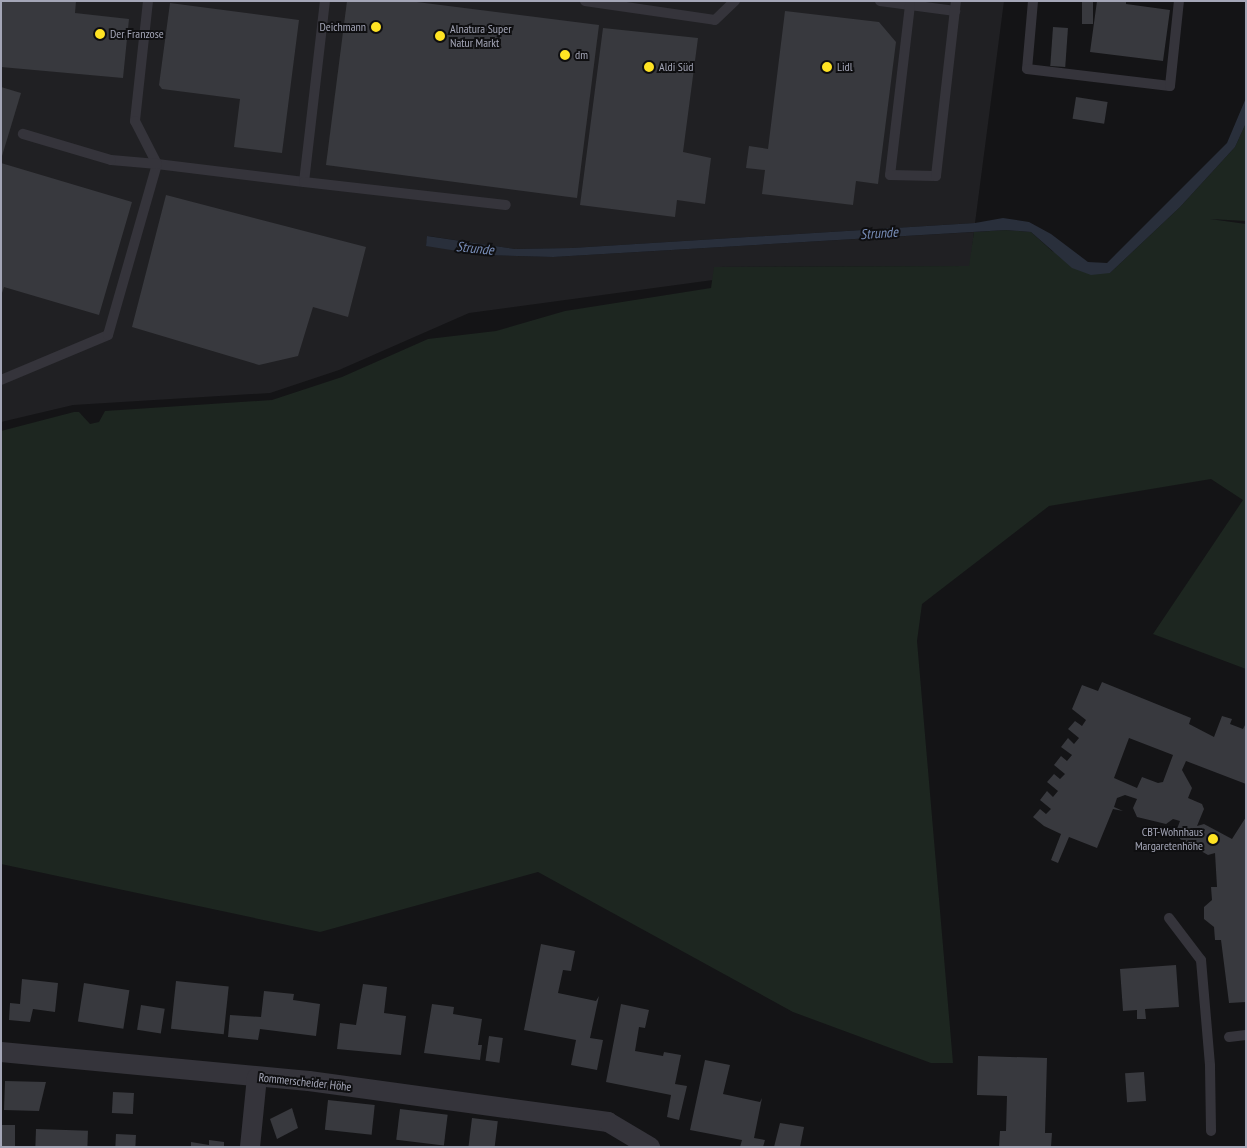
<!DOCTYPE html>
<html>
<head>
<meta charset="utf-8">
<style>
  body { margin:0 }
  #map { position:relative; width:1247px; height:1148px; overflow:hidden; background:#141416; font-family:"PT Sans Narrow",sans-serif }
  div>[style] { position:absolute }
  .built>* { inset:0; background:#202023 }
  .green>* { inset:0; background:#1d2620 }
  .water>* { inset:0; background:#292f3b }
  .building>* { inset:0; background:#38393e; transform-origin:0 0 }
  .service>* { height:10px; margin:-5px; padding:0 5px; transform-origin:5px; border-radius:5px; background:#35343b }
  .minor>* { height:20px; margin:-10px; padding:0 10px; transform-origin:10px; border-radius:10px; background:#35343b }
  .dots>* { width:14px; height:14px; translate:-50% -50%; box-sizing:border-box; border:2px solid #0f0f11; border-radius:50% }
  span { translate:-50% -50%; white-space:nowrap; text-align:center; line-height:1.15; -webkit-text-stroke:4px #0f0f11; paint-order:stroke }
  .poi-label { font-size:12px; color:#a4a6b7 }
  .right { translate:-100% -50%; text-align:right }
  .left { translate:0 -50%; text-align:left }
  .street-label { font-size:12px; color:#a4a6b7 }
  .water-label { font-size:14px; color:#778cb6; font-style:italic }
  .frame { position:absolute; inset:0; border:2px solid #a4a6b7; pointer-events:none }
</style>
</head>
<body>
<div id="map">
  <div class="built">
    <i style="clip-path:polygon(1px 1px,1004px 1px,975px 223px,572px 248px,515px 249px,428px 236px,426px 245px,482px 255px,553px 257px,974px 232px,970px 266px,715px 267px,713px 280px,469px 313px,339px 370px,270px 393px,73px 405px,1px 422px)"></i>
  </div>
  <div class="green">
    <i style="clip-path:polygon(1246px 123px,1246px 221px,1210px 219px,1246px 224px,1246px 669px,1153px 634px,1243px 500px,1211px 479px,1049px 506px,922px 604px,917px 641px,953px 1063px,931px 1063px,793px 1012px,538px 872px,320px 932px,1px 864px,1px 431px,74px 412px,79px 412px,90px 424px,99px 422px,105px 411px,272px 400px,342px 377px,428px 339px,496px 331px,565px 311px,711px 288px,714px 267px,969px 266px,974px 232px,1006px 230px,1031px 232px,1052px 251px,1110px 273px,1180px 207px,1235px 147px)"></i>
  </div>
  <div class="water">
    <i style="clip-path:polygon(1246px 98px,1246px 123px,1235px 147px,1180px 207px,1110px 273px,1091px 275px,1072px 268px,1031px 232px,1006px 230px,553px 257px,482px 255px,426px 246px,427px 236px,515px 249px,572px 248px,975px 223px,1003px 218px,1029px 222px,1051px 234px,1088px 262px,1107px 263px,1227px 143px)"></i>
  </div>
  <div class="building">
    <i style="clip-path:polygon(1px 1px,76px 1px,75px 13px,129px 19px,123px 78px,1px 67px)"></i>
    <i style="clip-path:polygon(347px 1px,409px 1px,599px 25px,577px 198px,326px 165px)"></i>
    <i style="left:1082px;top:1px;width:11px;height:23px"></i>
    <i style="clip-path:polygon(1097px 1px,1126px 1px,1126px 4px,1170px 10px,1163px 61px,1090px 52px)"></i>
    <i style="clip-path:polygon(170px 3px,299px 20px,282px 153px,234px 147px,240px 99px,162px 89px,159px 85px)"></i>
    <i style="clip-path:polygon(785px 11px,879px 22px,896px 42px,878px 184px,856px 181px,853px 205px,762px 194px,765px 170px,746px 168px,749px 146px,768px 149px)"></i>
    <i style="left:1053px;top:27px;width:15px;height:39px;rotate:4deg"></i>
    <i style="clip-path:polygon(603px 28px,698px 38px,683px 152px,711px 158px,705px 204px,677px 200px,675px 217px,580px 205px)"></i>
    <i style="clip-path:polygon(1px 87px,21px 93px,2px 156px,1px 156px)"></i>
    <i style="left:1076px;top:97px;width:32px;height:22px;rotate:9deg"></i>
    <i style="clip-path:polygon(1px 163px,132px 202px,99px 315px,4px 287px,1px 296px)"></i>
    <i style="clip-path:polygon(166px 195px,366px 247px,348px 317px,313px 307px,298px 356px,259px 365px,132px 327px)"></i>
    <i style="clip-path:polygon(evenodd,1102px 682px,1191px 718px,1189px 724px,1214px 737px,1222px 716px,1232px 719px,1230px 724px,1243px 729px,1246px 723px,1246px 784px,1186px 761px,1182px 770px,1192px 788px,1188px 798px,1202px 804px,1204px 809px,1197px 826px,1204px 824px,1232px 839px,1246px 817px,1246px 1002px,1229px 1003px,1221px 940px,1215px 940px,1214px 927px,1204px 919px,1204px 907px,1212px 900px,1211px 887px,1217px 887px,1215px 853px,1208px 855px,1180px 839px,1177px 829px,1180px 821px,1173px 819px,1166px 824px,1137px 817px,1133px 808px,1137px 799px,1125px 795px,1117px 798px,1114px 807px,1123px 811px,1113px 809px,1097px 848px,1069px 837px,1058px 863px,1051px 860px,1061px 834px,1044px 826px,1033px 817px,1040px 809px,1046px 814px,1051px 809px,1040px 800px,1047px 791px,1053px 797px,1058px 791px,1047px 782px,1054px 774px,1060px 779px,1065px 774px,1054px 765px,1061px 756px,1067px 761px,1072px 755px,1061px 747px,1068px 738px,1074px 744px,1079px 738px,1068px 729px,1075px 721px,1082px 726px,1086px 720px,1072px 709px,1082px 685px,1098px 691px,1102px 682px,1129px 738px,1173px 755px,1163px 782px,1158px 783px,1142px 777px,1137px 788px,1114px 778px,1129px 738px)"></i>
    <i style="clip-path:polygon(541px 944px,575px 951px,571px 971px,563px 970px,558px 993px,596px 1001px,599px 996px,590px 1038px,603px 1040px,597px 1070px,571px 1065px,576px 1040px,524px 1030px)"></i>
    <i style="clip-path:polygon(1176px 965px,1179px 1007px,1145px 1009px,1146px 1019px,1137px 1019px,1137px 1010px,1123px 1011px,1120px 969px)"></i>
    <i style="clip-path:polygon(22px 979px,58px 983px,55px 1012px,33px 1009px,30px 1022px,9px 1020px,10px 1003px,20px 1004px)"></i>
    <i style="left:176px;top:981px;width:53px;height:48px;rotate:6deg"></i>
    <i style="left:84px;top:983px;width:46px;height:39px;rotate:9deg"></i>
    <i style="clip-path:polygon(363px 984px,387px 987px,384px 1013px,406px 1016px,401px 1055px,337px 1049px,340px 1023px,356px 1025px)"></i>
    <i style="clip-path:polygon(264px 991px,294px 994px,293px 1000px,320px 1004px,316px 1036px,260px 1029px,258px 1040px,228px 1037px,230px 1015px,261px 1017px)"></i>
    <i style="clip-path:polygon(432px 1004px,454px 1007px,453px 1014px,482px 1019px,478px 1045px,482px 1045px,480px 1060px,424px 1053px)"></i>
    <i style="clip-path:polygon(621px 1004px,649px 1010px,645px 1028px,639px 1027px,635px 1051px,663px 1056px,664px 1052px,681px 1055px,675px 1084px,687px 1086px,679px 1120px,667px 1117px,671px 1095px,606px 1082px)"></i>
    <i style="left:141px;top:1005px;width:24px;height:25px;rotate:9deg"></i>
    <i style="left:489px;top:1036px;width:14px;height:25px;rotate:8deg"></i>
    <i style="clip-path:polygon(978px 1056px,1047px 1058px,1045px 1133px,1052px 1133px,1051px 1147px,999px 1147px,1000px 1131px,1006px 1131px,1007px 1096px,977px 1095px)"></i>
    <i style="clip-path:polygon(705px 1060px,730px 1065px,723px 1094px,760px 1102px,762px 1098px,754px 1138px,765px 1140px,763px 1147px,740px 1147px,742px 1140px,690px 1130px)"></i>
    <i style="left:1144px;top:1072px;width:29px;height:19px;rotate:86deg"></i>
    <i style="clip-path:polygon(5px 1081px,46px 1082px,39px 1111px,4px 1110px)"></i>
    <i style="left:113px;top:1092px;width:21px;height:21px;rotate:3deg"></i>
    <i style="left:328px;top:1100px;width:47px;height:30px;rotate:6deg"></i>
    <i style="clip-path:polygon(292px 1108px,298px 1128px,277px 1139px,270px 1119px)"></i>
    <i style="left:400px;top:1109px;width:48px;height:31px;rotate:7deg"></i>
    <i style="left:472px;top:1118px;width:26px;height:29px;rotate:7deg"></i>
    <i style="clip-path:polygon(780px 1123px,804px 1127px,800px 1147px,774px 1147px)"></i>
    <i style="left:1px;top:1125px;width:14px;height:22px"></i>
    <i style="left:36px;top:1129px;width:52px;height:18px;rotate:2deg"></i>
    <i style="left:116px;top:1134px;width:20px;height:13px;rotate:3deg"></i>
    <i style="clip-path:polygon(209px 1140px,224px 1142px,224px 1147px,191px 1147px,191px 1142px,209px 1145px)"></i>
  </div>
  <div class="service">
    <i style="left:148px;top:1px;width:121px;rotate:96.2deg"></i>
    <i style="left:135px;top:121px;width:48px;rotate:62.9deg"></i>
    <i style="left:157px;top:164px;width:148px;rotate:7deg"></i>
    <i style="left:304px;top:182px;width:182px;rotate:-83.4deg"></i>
    <i style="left:585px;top:1px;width:131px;rotate:8.3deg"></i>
    <i style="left:715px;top:20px;width:28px;rotate:-44deg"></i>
    <i style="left:880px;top:1px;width:76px;rotate:7.6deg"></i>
    <i style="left:1033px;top:1px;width:68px;rotate:95deg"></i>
    <i style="left:1027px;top:69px;width:144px;rotate:6.8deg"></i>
    <i style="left:1170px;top:86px;width:85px;rotate:-84deg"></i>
    <i style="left:910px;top:5px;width:171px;rotate:96.7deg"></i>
    <i style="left:890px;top:175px;width:46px;rotate:1.2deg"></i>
    <i style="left:936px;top:176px;width:176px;rotate:-83.5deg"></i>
    <i style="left:304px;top:182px;width:203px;rotate:6.5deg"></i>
    <i style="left:1px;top:380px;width:116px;rotate:-22.8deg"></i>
    <i style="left:108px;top:335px;width:178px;rotate:-74deg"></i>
    <i style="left:157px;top:164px;width:46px;rotate:-175deg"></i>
    <i style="left:111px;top:160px;width:92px;rotate:-163.5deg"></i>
    <i style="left:1169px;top:918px;width:53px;rotate:52.7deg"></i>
    <i style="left:1201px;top:960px;width:106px;rotate:85.1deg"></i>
    <i style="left:1210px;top:1066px;width:65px;rotate:89.1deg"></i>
    <i style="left:1229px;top:1037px;width:17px;rotate:-7deg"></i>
  </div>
  <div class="minor">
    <i style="left:1px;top:1052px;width:309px;rotate:5.4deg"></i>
    <i style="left:309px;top:1081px;width:302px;rotate:7.8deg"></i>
    <i style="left:608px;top:1122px;width:49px;rotate:30.8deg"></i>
    <i style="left:250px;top:1147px;width:70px;rotate:-84.3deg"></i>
  </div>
  <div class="dots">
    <i style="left:376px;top:27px;background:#ffe323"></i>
    <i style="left:100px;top:34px;background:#ffe323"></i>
    <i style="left:440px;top:36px;background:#ffe323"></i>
    <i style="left:565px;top:55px;background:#ffe323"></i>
    <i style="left:649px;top:67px;background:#ffe323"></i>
    <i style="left:827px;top:67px;background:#ffe323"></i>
    <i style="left:1213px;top:839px;background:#ffe323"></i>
  </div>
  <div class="poi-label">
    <span class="right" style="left:366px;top:27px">Deichmann</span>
    <span class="left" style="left:450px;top:36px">Alnatura Super<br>Natur Markt</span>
    <span class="left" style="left:110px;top:34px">Der Franzose</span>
    <span class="left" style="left:575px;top:55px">dm</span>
    <span class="left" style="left:659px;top:67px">Aldi Süd</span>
    <span class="left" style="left:837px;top:67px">Lidl</span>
    <span class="right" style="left:1203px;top:839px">CBT-Wohnhaus<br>Margaretenhöhe</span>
  </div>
  <div class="street-label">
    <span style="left:305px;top:1082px;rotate:6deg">Rommerscheider Höhe</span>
  </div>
  <div class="water-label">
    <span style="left:879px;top:233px;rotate:-4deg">Strunde</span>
    <span style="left:475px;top:248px;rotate:6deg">Strunde</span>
  </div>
  <div class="frame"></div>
</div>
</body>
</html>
